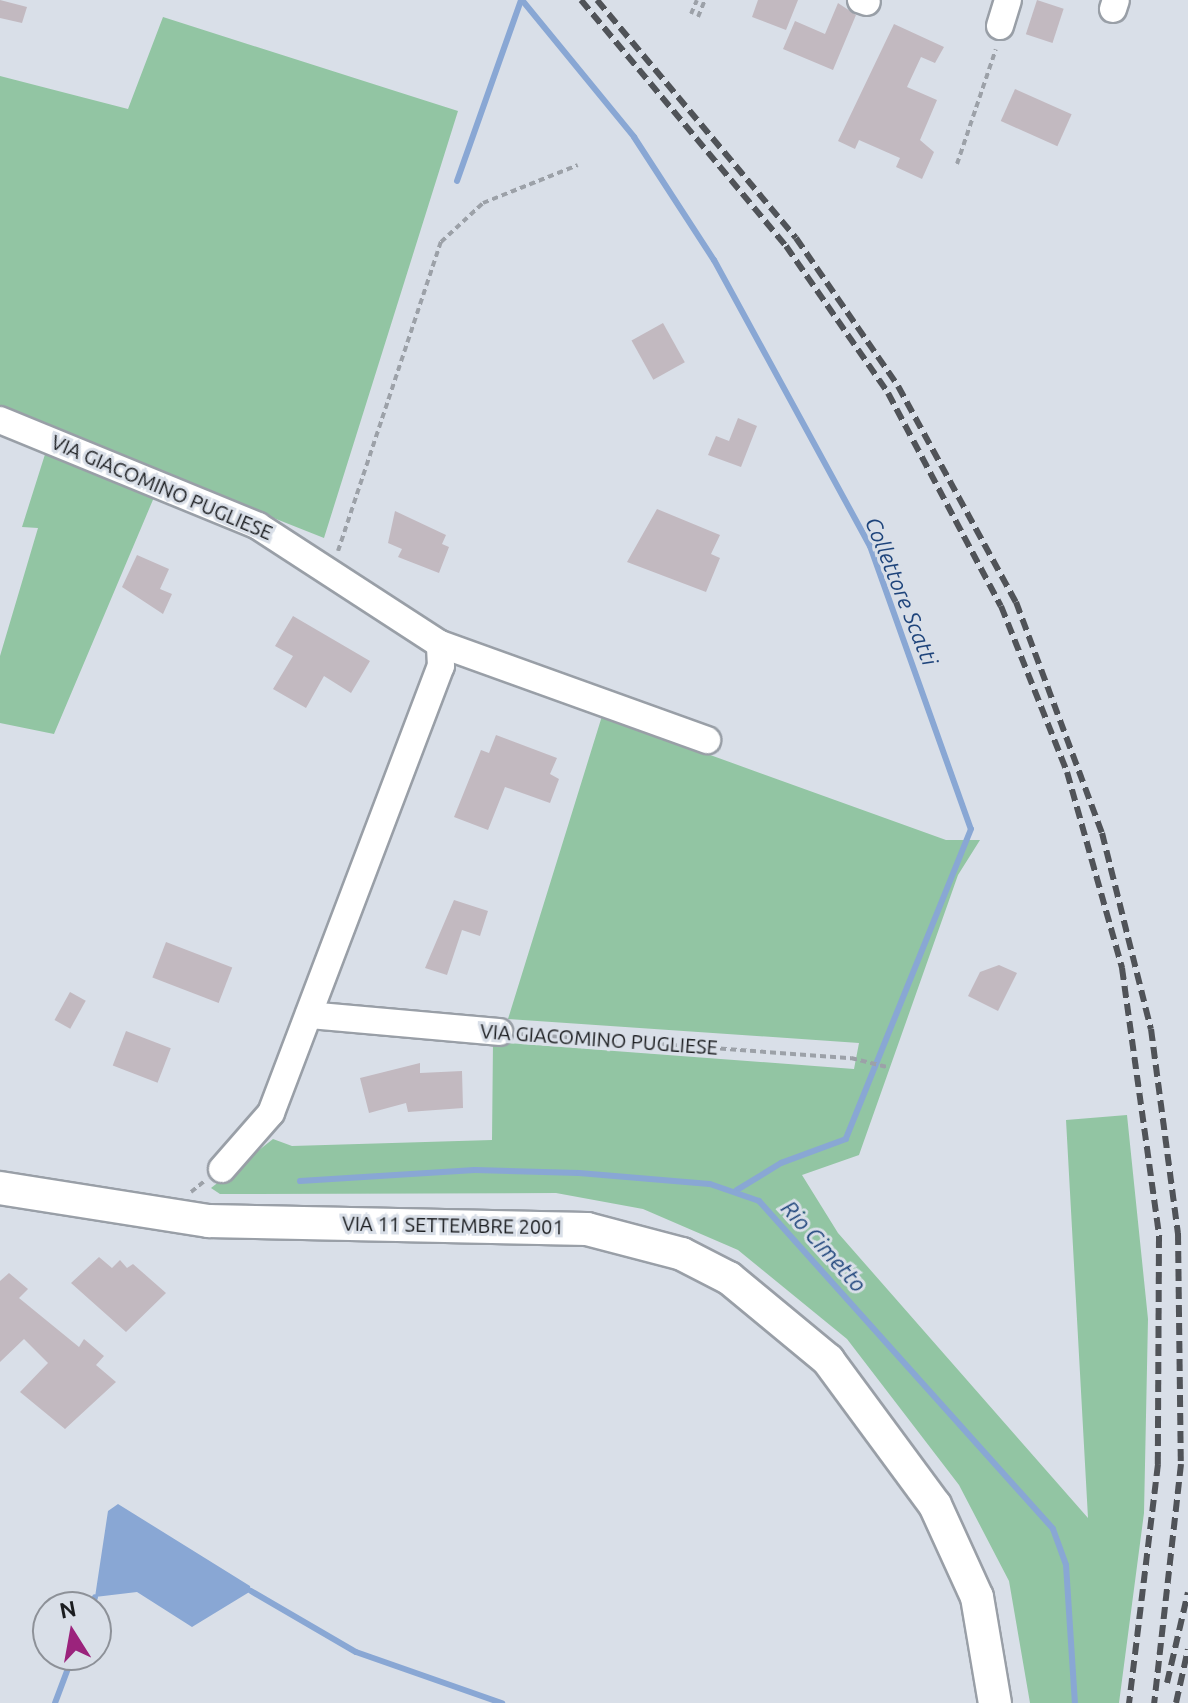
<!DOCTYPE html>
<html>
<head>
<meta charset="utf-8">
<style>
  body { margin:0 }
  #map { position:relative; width:1188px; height:1703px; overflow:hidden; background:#d9dfe8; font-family:Ubuntu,sans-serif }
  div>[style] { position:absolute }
  .green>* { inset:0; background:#92c5a3 }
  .water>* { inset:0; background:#89a7d4 }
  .stream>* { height:6px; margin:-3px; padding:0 3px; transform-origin:3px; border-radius:3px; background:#89a7d4 }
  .building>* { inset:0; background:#c2b9c0; transform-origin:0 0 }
  .path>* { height:4px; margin-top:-2px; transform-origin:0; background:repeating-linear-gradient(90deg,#9ca1a8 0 6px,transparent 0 10px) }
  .roads { filter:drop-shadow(2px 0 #999fa7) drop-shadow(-2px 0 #999fa7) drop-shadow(0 2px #999fa7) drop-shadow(0 -2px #999fa7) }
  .minor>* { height:26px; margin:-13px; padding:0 13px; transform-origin:13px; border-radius:13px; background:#fff }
  .major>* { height:32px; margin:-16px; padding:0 16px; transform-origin:16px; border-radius:16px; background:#fff }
  .rail>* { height:6px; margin-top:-3px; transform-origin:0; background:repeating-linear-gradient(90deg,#505358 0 12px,transparent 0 18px) }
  span { translate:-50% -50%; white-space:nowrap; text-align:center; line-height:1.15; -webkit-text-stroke:6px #d9dfe8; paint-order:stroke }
  .street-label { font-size:20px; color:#1b1d20 }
  .water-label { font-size:22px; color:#1e447b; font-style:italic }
  .north { position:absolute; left:32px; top:1591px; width:80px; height:80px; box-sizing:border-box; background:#d9dfe8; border:2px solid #8d9198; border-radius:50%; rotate:349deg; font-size:22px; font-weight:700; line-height:32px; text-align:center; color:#1b1d20 }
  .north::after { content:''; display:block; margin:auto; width:28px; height:36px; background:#9b237c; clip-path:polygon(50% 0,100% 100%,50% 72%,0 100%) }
</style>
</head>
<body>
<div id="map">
  <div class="green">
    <i style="clip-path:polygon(163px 17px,458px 111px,324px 538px,0 409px,0 76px,128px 109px)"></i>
    <i style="clip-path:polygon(47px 448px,155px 495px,54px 734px,0 723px,0 656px,38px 528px,22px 527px)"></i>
    <i style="clip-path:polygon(602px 716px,946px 840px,980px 840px,958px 875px,859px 1155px,802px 1175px,838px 1233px,1088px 1518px,1066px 1120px,1127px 1115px,1148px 1319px,1144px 1513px,1119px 1703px,1030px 1703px,1009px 1581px,959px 1485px,847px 1339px,738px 1250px,643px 1209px,556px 1193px,220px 1194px,211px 1188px,273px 1139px,292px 1146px,492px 1140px,493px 1042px,854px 1069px,859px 1043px,508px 1019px)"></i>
  </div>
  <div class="water">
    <i style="clip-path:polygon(118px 1504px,250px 1586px,251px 1591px,192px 1627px,137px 1592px,95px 1597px,108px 1511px)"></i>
  </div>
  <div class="stream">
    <i style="left:522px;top:0;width:177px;rotate:50.7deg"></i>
    <i style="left:634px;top:137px;width:147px;rotate:57deg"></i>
    <i style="left:714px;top:260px;width:326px;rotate:61.4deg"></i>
    <i style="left:870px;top:546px;width:300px;rotate:70.4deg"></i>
    <i style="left:971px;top:829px;width:334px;rotate:112deg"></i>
    <i style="left:846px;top:1139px;width:69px;rotate:159.7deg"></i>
    <i style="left:781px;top:1163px;width:52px;rotate:148.5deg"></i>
    <i style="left:457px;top:181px;width:192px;rotate:-70.5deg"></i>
    <i style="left:300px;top:1181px;width:175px;rotate:-3.6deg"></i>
    <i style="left:475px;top:1170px;width:104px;rotate:1.7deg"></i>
    <i style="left:579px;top:1173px;width:131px;rotate:4.8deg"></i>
    <i style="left:710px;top:1184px;width:52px;rotate:19.1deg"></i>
    <i style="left:759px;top:1201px;width:440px;rotate:48.1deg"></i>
    <i style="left:1053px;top:1529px;width:38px;rotate:70deg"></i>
    <i style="left:1066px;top:1565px;width:138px;rotate:86.3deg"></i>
    <i style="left:251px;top:1591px;width:121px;rotate:30.2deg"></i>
    <i style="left:356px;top:1652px;width:155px;rotate:19.3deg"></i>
    <i style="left:92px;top:1607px;width:10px;rotate:-73deg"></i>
    <i style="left:55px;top:1703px;width:51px;rotate:-69.4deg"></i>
  </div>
  <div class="building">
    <i style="clip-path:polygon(0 0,27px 7px,22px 23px,0 18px)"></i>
    <i style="clip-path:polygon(758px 0,798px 0,786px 30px,752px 17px)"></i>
    <i style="left:1037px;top:0;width:28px;height:36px;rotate:18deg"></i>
    <i style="clip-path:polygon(838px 3px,856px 15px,833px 70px,783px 49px,795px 21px,825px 34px)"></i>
    <i style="clip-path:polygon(894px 24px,944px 47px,935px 63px,921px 57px,907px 87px,937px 100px,920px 140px,934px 152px,922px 179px,896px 167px,900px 158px,859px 140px,855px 149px,838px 141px)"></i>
    <i style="left:1015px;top:89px;width:62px;height:35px;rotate:24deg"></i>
    <i style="left:663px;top:323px;width:45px;height:36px;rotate:61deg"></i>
    <i style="clip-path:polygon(738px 418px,757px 426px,741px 467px,708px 455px,716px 436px,729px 441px)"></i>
    <i style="clip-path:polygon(657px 509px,720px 535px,711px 554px,720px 558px,706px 592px,627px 562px)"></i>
    <i style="clip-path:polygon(395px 511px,446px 535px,442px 544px,449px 547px,439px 573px,398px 557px,402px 549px,388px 543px)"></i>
    <i style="clip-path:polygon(137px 555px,169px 569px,160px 589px,172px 594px,163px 614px,122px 587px)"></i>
    <i style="clip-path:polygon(293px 616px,370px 661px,351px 693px,324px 676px,306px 708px,273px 689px,293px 656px,275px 646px)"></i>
    <i style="clip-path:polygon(496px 735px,557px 758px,550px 774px,559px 779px,550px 803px,505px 787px,488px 830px,454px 817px,481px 750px,489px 753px)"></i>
    <i style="clip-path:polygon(454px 900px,488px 911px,480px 936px,462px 930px,447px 975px,425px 968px)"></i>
    <i style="left:166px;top:942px;width:71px;height:38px;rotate:21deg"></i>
    <i style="clip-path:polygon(999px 965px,1017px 973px,998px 1011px,968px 996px,980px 972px)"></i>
    <i style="left:70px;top:992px;width:18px;height:32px;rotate:29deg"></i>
    <i style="left:126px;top:1031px;width:48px;height:37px;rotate:21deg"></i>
    <i style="clip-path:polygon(420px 1063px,420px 1073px,462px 1071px,463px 1108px,408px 1112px,406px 1103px,369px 1113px,360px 1078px)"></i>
    <i style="clip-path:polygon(99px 1257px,112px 1268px,120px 1260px,127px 1268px,133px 1264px,166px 1293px,126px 1332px,71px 1283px)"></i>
    <i style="clip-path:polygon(9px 1273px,28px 1289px,19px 1298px,79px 1347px,84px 1339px,104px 1356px,96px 1365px,116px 1382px,65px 1429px,20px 1392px,48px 1363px,24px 1339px,0 1362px,0 1281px)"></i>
  </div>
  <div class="path">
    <i style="left:691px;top:14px;width:15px;rotate:-67deg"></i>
    <i style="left:698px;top:17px;width:18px;rotate:-68deg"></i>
    <i style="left:957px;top:164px;width:121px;rotate:-71.3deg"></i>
    <i style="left:338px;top:551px;width:326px;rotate:-71.6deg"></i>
    <i style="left:441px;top:242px;width:57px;rotate:-42.9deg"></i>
    <i style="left:483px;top:203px;width:102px;rotate:-21.8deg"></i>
    <i style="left:521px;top:1034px;width:331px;rotate:4.2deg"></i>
    <i style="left:851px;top:1058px;width:38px;rotate:14deg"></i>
    <i style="left:191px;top:1192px;width:19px;rotate:-39deg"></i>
  </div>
  <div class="roads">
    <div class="minor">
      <i style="left:861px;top:0;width:6px;rotate:18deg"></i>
      <i style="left:1113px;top:9px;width:9px;rotate:-72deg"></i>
      <i style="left:1000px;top:26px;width:27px;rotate:-73deg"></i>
      <i style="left:0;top:420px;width:279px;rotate:22.3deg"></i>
      <i style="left:258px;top:526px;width:217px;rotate:33deg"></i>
      <i style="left:440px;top:644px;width:284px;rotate:19.8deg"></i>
      <i style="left:309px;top:1015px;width:191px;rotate:5.1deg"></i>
      <i style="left:222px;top:1169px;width:74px;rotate:-48.8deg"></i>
      <i style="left:271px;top:1113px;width:478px;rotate:-69.2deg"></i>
      <i style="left:441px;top:666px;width:22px;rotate:-93deg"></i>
    </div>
    <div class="major">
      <i style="left:0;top:1188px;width:211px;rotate:9deg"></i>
      <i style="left:208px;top:1221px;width:379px;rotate:1.2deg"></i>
      <i style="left:587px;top:1229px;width:98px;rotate:14.7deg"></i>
      <i style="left:682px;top:1254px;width:53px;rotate:27.1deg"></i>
      <i style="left:729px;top:1278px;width:129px;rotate:39.6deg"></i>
      <i style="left:828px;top:1360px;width:180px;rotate:53.6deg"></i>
      <i style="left:935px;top:1505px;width:101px;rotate:65.5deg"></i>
      <i style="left:977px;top:1597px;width:108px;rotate:80.4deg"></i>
    </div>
  </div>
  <div class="rail">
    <i style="left:581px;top:0;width:320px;rotate:50.2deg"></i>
    <i style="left:786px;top:246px;width:179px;rotate:55.2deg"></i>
    <i style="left:888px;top:393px;width:241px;rotate:62.1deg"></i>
    <i style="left:1001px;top:606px;width:179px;rotate:68.3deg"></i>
    <i style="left:1067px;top:772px;width:204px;rotate:74.3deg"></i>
    <i style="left:1122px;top:968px;width:271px;rotate:82.1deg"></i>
    <i style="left:1159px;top:1236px;width:228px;rotate:90.3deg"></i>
    <i style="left:1158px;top:1464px;width:241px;rotate:96.9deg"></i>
    <i style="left:597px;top:0;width:310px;rotate:50.1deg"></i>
    <i style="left:796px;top:238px;width:180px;rotate:55.4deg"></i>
    <i style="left:898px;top:386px;width:246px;rotate:61.4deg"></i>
    <i style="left:1016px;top:602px;width:246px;rotate:69.6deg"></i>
    <i style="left:1102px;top:833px;width:202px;rotate:76deg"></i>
    <i style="left:1151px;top:1029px;width:206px;rotate:82.5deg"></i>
    <i style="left:1178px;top:1233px;width:231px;rotate:89.3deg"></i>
    <i style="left:1181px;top:1464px;width:241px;rotate:96.4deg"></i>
    <i style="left:1167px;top:1683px;width:93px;rotate:-77deg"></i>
    <i style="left:1176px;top:1703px;width:55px;rotate:-77.5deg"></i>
  </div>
  <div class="street-label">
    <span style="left:162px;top:487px;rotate:23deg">VIA GIACOMINO PUGLIESE</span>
    <span style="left:599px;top:1039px;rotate:4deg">VIA GIACOMINO PUGLIESE</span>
    <span style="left:453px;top:1225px;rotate:1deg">VIA 11 SETTEMBRE 2001</span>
  </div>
  <div class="water-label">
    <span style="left:902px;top:591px;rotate:68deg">Collettore Scatti</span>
    <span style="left:824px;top:1246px;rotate:48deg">Rio Cimetto</span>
  </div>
  <div class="north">N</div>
</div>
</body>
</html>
